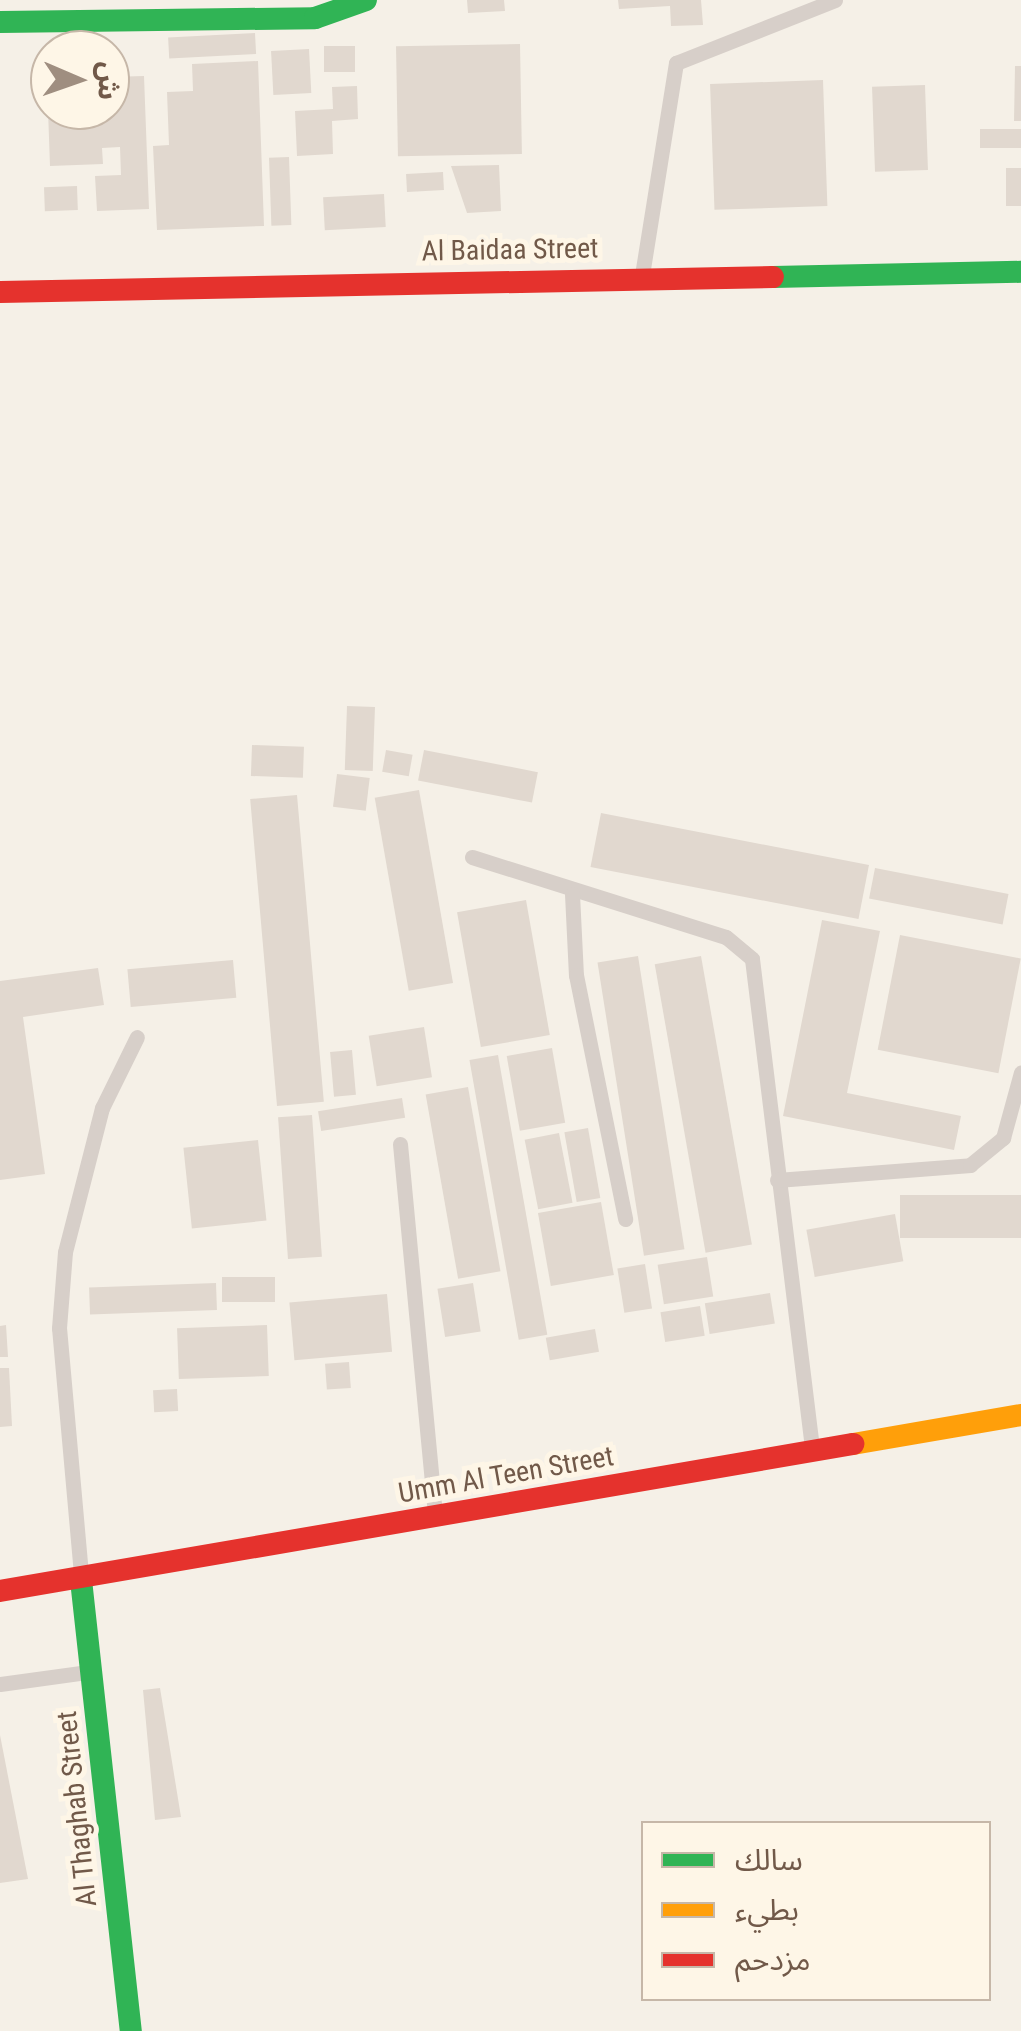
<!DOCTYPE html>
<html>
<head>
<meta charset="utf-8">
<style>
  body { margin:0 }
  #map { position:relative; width:1021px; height:2031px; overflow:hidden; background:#f5f0e7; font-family:"Roboto Condensed","Noto Sans Arabic",sans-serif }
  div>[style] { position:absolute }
  .building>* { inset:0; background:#e1d8cf; transform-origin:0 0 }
  .lane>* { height:15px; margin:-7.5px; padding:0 7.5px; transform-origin:7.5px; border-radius:7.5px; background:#d7cfc9 }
  .fast>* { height:22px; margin:-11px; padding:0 11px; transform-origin:11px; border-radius:11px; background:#30b455 }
  .slow>* { height:22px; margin:-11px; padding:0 11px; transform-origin:11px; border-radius:11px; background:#ff9f0a }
  .jam>* { height:22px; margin:-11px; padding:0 11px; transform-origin:11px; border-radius:11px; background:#e5322d }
  span { translate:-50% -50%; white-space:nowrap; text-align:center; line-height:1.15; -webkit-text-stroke:10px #fef6e7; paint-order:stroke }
  .street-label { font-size:28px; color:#715949 }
  .legend { position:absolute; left:641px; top:1821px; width:350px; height:180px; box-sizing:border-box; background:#fef6e7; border:2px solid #c6b7a8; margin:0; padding:12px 18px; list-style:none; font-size:30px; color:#715949 }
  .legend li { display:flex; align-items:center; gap:20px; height:50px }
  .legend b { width:50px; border:2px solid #c6b7a8 }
  .north { position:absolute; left:30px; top:30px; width:100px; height:100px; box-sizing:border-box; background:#fef6e7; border:2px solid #c6b7a8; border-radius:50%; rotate:92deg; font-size:28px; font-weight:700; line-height:40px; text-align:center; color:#715949 }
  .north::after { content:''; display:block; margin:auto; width:35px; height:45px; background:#9f8e80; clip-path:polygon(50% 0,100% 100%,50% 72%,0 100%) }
</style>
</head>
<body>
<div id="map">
  <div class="building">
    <i style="clip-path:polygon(467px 0,504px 0,505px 11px,468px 13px)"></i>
    <i style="clip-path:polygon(618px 0,701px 0,703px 25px,671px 26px,670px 6px,619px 9px)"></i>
    <i style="left:255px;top:33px;width:21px;height:87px;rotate:87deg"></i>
    <i style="left:520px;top:44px;width:110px;height:124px;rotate:89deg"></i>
    <i style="left:355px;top:46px;width:26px;height:31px;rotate:90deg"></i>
    <i style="left:309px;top:49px;width:44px;height:38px;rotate:87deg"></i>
    <i style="clip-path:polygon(258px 61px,264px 226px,157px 230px,153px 146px,169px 145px,167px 92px,193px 91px,192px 64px)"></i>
    <i style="clip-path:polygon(1015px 66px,1021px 66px,1021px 121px,1014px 121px)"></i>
    <i style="clip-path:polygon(144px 76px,149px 209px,97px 211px,95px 176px,121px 175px,120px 147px,102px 148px,103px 164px,50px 166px,48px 110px,110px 110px,110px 77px)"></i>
    <i style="left:823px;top:80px;width:126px;height:113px;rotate:88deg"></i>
    <i style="left:925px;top:85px;width:85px;height:53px;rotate:88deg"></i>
    <i style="clip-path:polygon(357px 86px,358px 119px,332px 121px,333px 154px,297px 156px,295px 111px,333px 109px,332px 87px)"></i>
    <i style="left:980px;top:129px;width:41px;height:19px"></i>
    <i style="left:289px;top:157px;width:68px;height:20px;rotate:88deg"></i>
    <i style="clip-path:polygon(499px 165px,501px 211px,467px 213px,451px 166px)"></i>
    <i style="left:1006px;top:168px;width:15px;height:38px"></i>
    <i style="left:443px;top:172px;width:18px;height:37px;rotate:87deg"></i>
    <i style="left:77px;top:186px;width:24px;height:33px;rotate:88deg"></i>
    <i style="left:384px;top:194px;width:33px;height:61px;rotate:87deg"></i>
    <i style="left:347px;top:706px;width:28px;height:64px;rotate:2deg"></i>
    <i style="left:252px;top:745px;width:52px;height:31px;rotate:2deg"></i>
    <i style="left:386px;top:750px;width:27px;height:22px;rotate:10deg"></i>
    <i style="left:424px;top:750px;width:116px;height:31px;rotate:11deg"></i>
    <i style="left:337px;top:774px;width:33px;height:33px;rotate:7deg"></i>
    <i style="left:419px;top:790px;width:196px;height:45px;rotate:80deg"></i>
    <i style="left:297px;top:795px;width:308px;height:47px;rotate:85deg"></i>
    <i style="left:601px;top:813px;width:273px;height:55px;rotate:11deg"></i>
    <i style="left:875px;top:868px;width:136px;height:31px;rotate:11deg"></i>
    <i style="left:526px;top:900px;width:137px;height:70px;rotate:80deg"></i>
    <i style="clip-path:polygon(822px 920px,880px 931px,847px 1093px,961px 1116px,954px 1150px,783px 1116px)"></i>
    <i style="left:900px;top:935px;width:123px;height:117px;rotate:11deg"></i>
    <i style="left:638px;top:956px;width:297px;height:41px;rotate:81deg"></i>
    <i style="left:701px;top:956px;width:293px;height:47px;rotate:80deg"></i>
    <i style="left:233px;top:960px;width:38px;height:106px;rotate:85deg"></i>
    <i style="clip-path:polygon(98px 968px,104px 1005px,23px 1017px,45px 1174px,0 1180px,0 981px)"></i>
    <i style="left:424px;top:1027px;width:51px;height:56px;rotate:81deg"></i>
    <i style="left:552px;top:1048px;width:76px;height:46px;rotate:80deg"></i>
    <i style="left:352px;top:1050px;width:45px;height:22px;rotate:85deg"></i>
    <i style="left:498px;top:1055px;width:284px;height:29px;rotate:80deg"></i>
    <i style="left:468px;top:1087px;width:187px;height:43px;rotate:80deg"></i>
    <i style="left:402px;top:1098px;width:20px;height:85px;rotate:81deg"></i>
    <i style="left:312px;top:1115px;width:142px;height:34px;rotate:86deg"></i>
    <i style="left:588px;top:1128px;width:71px;height:24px;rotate:80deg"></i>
    <i style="left:559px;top:1133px;width:71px;height:35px;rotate:79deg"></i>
    <i style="left:258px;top:1140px;width:81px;height:75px;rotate:84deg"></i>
    <i style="left:1021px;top:1195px;width:43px;height:121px;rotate:90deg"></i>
    <i style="left:601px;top:1202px;width:74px;height:64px;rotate:80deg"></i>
    <i style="left:895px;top:1214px;width:48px;height:90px;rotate:80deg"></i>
    <i style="left:707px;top:1257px;width:40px;height:50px;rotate:81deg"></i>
    <i style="left:645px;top:1264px;width:45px;height:28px;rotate:81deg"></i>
    <i style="left:275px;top:1277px;width:25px;height:53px;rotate:90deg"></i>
    <i style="left:216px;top:1283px;width:27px;height:127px;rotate:88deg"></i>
    <i style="left:473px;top:1283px;width:49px;height:36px;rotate:81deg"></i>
    <i style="left:770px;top:1293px;width:31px;height:66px;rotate:81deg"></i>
    <i style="left:387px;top:1294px;width:58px;height:98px;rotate:85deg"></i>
    <i style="left:700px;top:1306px;width:30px;height:40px;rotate:81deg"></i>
    <i style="clip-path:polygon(6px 1325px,8px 1357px,0 1357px,0 1326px)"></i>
    <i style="left:267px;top:1325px;width:51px;height:90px;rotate:88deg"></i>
    <i style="left:595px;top:1329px;width:23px;height:50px;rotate:80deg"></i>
    <i style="left:349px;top:1362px;width:26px;height:24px;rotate:86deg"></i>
    <i style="clip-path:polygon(0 1368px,9px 1368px,12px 1426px,0 1427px)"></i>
    <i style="left:177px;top:1389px;width:22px;height:24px;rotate:87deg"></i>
    <i style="clip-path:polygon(160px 1688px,181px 1817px,155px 1820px,143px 1690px)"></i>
    <i style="clip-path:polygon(0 1735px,28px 1879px,0 1883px)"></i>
  </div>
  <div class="lane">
    <i style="left:642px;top:275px;width:215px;rotate:-80.9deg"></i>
    <i style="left:676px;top:63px;width:171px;rotate:-21.6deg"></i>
    <i style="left:472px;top:857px;width:266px;rotate:17.5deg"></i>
    <i style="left:726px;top:937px;width:34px;rotate:40deg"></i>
    <i style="left:752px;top:959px;width:493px;rotate:83deg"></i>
    <i style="left:572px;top:894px;width:81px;rotate:87.2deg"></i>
    <i style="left:576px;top:975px;width:249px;rotate:78.6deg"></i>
    <i style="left:400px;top:1144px;width:371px;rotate:84.6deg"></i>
    <i style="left:777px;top:1180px;width:194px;rotate:-4.4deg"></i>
    <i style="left:970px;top:1165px;width:43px;rotate:-39.3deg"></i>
    <i style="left:1003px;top:1138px;width:68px;rotate:-74.7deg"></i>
    <i style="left:81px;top:1574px;width:247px;rotate:-95.1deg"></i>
    <i style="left:59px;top:1328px;width:76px;rotate:-85.5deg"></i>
    <i style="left:65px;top:1252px;width:149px;rotate:-75.6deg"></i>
    <i style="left:102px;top:1108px;width:79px;rotate:-63.8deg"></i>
    <i style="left:0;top:1684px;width:89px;rotate:-7.8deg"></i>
  </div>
  <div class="fast">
    <i style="left:0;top:22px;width:315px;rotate:-0.7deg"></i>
    <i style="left:315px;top:18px;width:54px;rotate:-19.4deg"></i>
    <i style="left:773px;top:277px;width:248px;rotate:-1.2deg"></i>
    <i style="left:81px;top:1580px;width:454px;rotate:83.7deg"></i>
  </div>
  <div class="slow">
    <i style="left:853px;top:1444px;width:170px;rotate:-9.8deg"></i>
  </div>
  <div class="jam">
    <i style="left:0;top:292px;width:773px;rotate:-1.11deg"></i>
    <i style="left:0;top:1591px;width:866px;rotate:-9.78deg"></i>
  </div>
  <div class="street-label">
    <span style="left:510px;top:250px;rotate:-1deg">Al Baidaa Street</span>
    <span style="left:506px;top:1475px;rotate:-10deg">Umm Al Teen Street</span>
    <span style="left:77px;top:1809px;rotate:-96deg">Al Thaghab Street</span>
  </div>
  <ul class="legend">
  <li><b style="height:12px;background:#30b455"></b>سالك</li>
  <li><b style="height:12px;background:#ff9f0a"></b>بطيء</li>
  <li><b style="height:12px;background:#e5322d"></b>مزدحم</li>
  </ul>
  <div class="north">ش</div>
</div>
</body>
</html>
